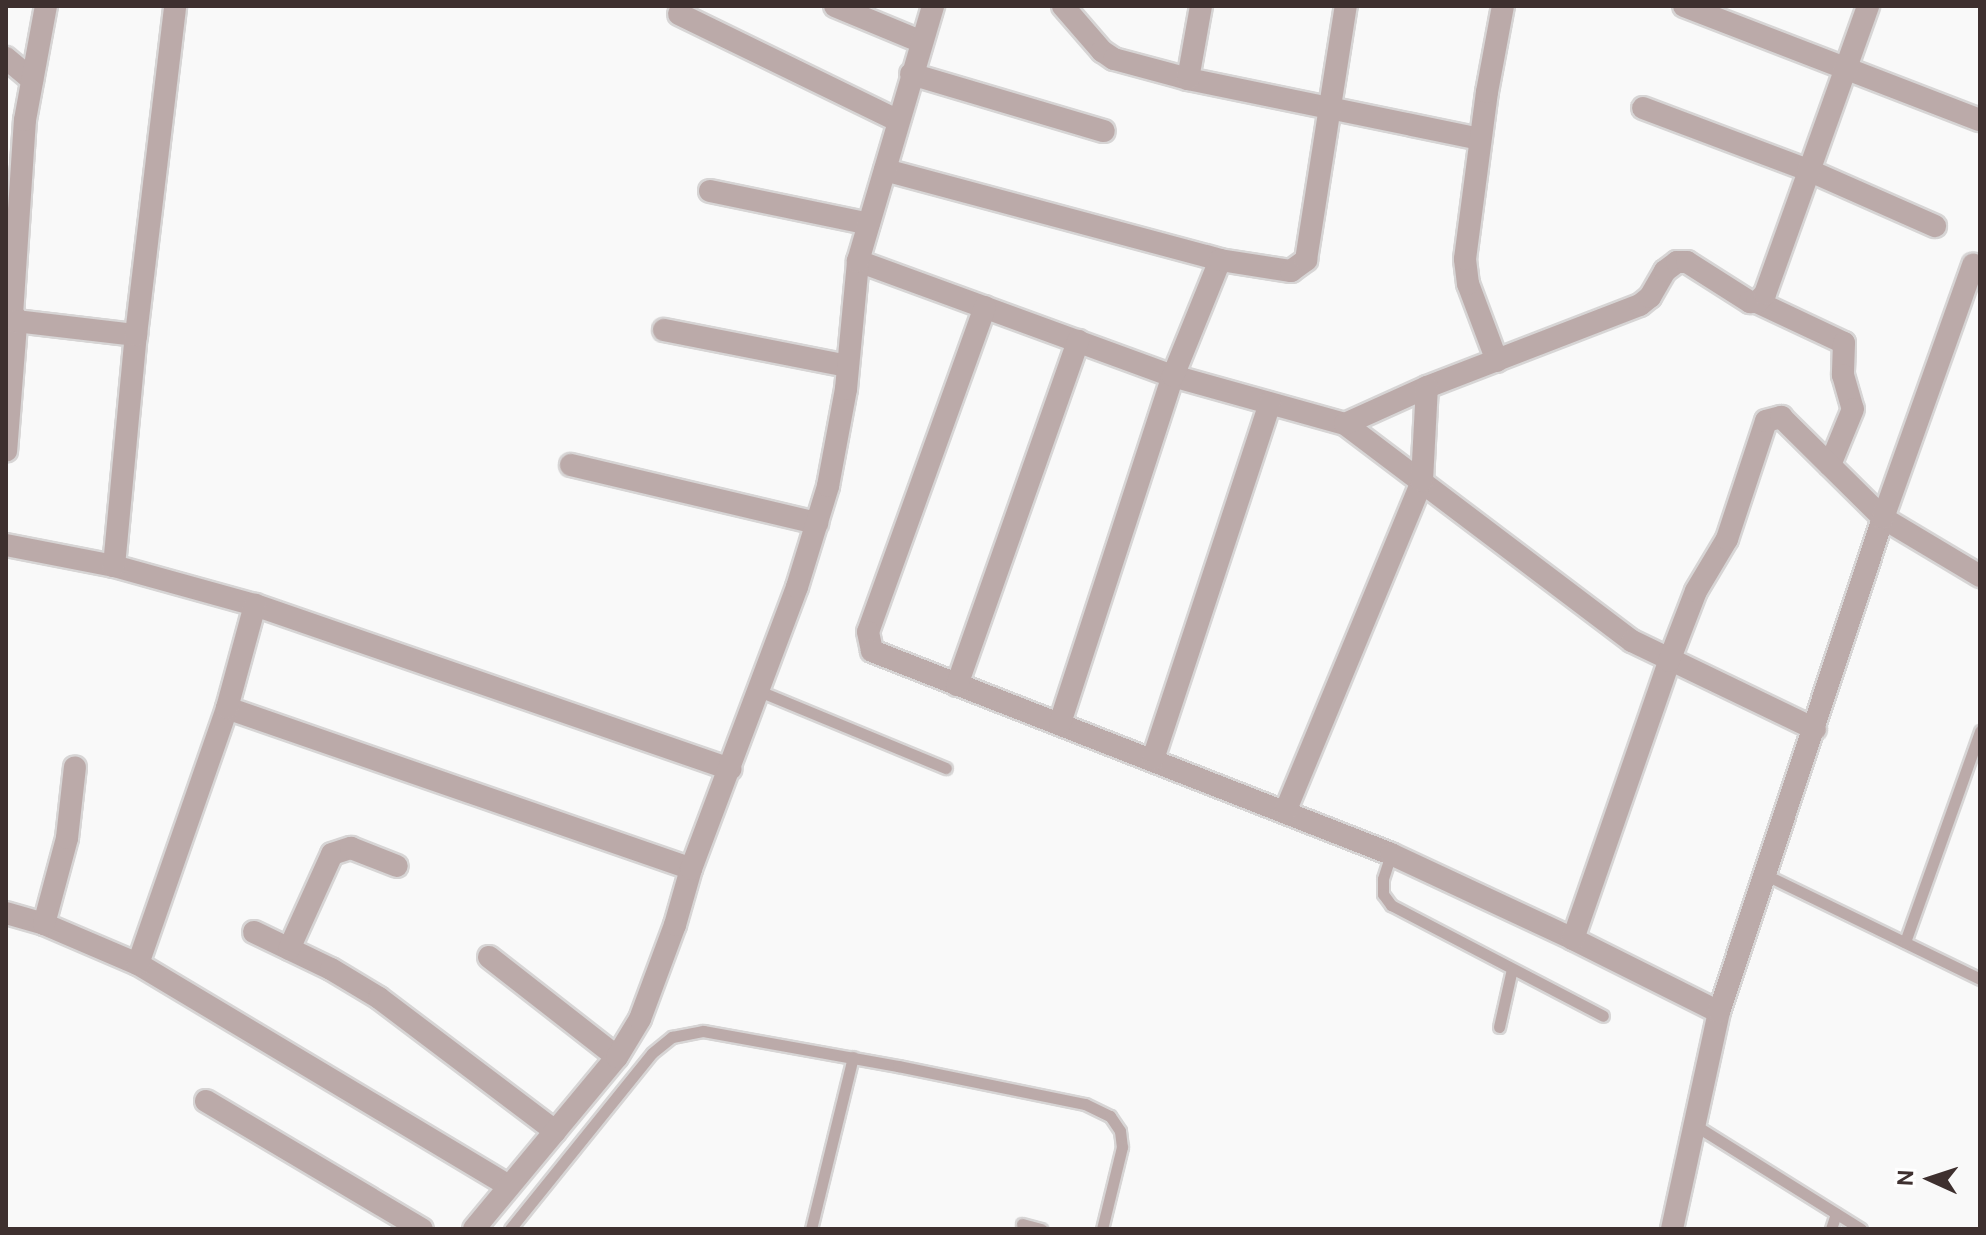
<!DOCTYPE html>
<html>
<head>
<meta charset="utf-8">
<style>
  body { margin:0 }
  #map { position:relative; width:1986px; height:1235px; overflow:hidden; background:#f9f9f9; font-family:"DM Sans",sans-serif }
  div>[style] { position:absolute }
  .roads { filter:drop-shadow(2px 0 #d7d5d5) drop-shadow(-2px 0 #d7d5d5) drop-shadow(0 2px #d7d5d5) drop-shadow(0 -2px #d7d5d5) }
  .service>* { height:11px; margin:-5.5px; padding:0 5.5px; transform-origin:5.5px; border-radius:5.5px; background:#bbaaa9 }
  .minor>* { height:22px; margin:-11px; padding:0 11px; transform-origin:11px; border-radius:11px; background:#bbaaa9 }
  span { translate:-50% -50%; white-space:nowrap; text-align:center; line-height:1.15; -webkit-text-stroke:6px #fff; paint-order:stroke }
  .frame { position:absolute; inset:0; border:8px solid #3e302f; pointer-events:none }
  .north { position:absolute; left:1890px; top:1139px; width:80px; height:80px; -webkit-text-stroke:6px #fff; paint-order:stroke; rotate:273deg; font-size:22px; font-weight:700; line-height:32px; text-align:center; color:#3e302f }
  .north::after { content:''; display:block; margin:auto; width:28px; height:36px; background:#3e302f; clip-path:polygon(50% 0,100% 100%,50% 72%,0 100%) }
</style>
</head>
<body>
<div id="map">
  <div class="roads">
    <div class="service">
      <i style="left:759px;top:691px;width:202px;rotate:22.4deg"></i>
      <i style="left:1391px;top:854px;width:26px;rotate:108deg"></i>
      <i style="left:1383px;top:879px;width:15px;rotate:90deg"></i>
      <i style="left:1383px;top:894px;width:14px;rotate:54deg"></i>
      <i style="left:1391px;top:905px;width:239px;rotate:27.6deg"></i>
      <i style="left:1764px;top:874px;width:240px;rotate:25.9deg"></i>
      <i style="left:1905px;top:942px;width:224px;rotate:-70.4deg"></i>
      <i style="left:1499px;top:1027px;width:59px;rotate:-77.4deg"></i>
      <i style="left:1693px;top:1124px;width:198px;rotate:32deg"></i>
      <i style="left:1022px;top:1224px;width:20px;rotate:15deg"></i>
      <i style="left:510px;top:1229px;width:226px;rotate:-51.1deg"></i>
      <i style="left:652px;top:1053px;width:26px;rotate:-39deg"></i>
      <i style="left:672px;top:1037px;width:32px;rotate:-11deg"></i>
      <i style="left:703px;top:1031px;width:198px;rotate:10.2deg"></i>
      <i style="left:898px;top:1066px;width:191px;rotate:11.5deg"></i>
      <i style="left:1085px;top:1104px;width:28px;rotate:26deg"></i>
      <i style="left:1110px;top:1116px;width:18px;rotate:56deg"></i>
      <i style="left:1120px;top:1131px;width:16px;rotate:83deg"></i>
      <i style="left:1122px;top:1147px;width:84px;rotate:103.7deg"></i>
      <i style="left:811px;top:1229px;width:177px;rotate:-76.3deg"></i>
      <i style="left:1831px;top:1229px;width:16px;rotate:-72deg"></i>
    </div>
    <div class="minor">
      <i style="left:835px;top:6px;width:94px;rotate:22.5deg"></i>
      <i style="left:1063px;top:6px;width:60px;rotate:49.1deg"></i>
      <i style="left:1102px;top:51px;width:14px;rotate:34deg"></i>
      <i style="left:1114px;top:59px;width:77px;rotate:15.1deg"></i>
      <i style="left:1188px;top:79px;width:298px;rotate:11.6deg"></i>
      <i style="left:1684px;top:6px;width:317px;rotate:21.1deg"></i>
      <i style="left:679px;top:14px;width:244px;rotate:26deg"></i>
      <i style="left:6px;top:58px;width:34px;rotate:40deg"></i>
      <i style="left:911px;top:74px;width:201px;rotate:16.5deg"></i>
      <i style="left:1188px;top:79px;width:74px;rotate:-79.9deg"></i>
      <i style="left:1643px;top:108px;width:176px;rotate:20.6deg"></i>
      <i style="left:1808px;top:170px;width:139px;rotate:23.8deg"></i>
      <i style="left:885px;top:170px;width:347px;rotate:15deg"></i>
      <i style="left:710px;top:191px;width:162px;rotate:11.7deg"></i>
      <i style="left:858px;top:261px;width:335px;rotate:20.1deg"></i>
      <i style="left:1173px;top:376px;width:179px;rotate:15.6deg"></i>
      <i style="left:1345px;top:424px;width:360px;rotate:37.1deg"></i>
      <i style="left:1632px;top:641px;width:203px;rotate:25.7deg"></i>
      <i style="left:1757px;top:302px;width:96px;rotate:25.2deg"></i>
      <i style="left:1844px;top:343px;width:32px;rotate:92deg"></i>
      <i style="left:1843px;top:375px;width:35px;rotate:74deg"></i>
      <i style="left:1853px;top:409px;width:61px;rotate:112.3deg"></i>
      <i style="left:985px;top:307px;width:345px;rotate:109.8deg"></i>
      <i style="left:868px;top:632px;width:19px;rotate:78deg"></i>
      <i style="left:872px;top:651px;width:557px;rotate:21.36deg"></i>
      <i style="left:1391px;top:854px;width:201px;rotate:25deg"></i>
      <i style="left:1573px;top:939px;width:163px;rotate:26.6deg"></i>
      <i style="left:6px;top:313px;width:10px;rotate:24deg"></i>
      <i style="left:15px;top:317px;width:8px;rotate:83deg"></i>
      <i style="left:16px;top:325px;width:126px;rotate:94.5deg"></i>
      <i style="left:12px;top:315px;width:195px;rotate:-86.2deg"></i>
      <i style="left:25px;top:120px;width:116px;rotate:-79.6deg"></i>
      <i style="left:16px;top:321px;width:121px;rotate:6.7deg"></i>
      <i style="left:664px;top:330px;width:187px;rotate:11.1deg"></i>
      <i style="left:1497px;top:361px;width:82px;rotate:-110.6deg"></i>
      <i style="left:1468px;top:284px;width:25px;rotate:-97deg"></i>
      <i style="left:1465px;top:259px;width:168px;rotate:-82.5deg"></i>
      <i style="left:1487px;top:92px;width:87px;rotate:-79.5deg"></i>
      <i style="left:1345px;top:424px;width:90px;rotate:-24.3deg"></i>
      <i style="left:1427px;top:387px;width:228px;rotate:-21.1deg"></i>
      <i style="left:1640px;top:305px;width:13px;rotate:-39deg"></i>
      <i style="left:1650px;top:297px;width:30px;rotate:-60deg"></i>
      <i style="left:1665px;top:271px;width:15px;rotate:-37deg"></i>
      <i style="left:1677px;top:262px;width:10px"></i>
      <i style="left:1687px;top:262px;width:75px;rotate:32.4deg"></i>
      <i style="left:1750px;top:302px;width:7px"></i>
      <i style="left:1757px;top:302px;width:11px;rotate:-45deg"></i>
      <i style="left:1765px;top:294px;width:306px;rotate:-70.3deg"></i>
      <i style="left:571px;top:465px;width:253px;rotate:13.3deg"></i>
      <i style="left:6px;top:545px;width:110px;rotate:11deg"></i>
      <i style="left:114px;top:566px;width:146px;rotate:15.5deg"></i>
      <i style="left:255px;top:605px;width:503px;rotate:19.05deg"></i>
      <i style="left:114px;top:566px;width:232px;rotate:-84.6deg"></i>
      <i style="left:136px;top:335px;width:331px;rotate:-83.2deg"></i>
      <i style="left:957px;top:685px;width:365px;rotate:-70.6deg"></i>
      <i style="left:227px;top:708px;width:491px;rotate:19.1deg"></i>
      <i style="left:1060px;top:723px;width:365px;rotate:-72deg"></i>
      <i style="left:1173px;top:376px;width:125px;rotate:-67.9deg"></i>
      <i style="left:1220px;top:260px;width:72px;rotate:8.8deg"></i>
      <i style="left:1291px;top:271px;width:19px;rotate:-36deg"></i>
      <i style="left:1306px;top:260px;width:257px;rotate:-81.1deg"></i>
      <i style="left:1153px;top:759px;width:374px;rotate:-71.8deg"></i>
      <i style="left:1285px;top:812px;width:358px;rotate:-67.5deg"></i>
      <i style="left:1422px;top:481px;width:94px;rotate:-87deg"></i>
      <i style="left:6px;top:913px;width:40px;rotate:16deg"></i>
      <i style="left:44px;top:924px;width:102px;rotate:23.1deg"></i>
      <i style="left:138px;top:964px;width:432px;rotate:30.9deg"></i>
      <i style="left:44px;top:924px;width:89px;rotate:-75deg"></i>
      <i style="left:67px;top:838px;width:71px;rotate:-83.6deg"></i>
      <i style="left:254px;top:932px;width:85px;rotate:25.7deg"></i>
      <i style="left:331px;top:969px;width:56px;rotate:31.1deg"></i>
      <i style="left:379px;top:998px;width:221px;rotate:37.1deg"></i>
      <i style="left:1573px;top:939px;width:294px;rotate:-70.9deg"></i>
      <i style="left:1669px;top:661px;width:75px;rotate:-68.9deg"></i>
      <i style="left:1696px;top:591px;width:61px;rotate:-59.2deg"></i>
      <i style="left:1727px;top:539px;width:124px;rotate:-71.7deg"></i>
      <i style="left:1766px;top:421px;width:16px;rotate:-15deg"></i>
      <i style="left:1781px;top:417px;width:144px;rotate:44.7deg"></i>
      <i style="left:1883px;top:518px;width:113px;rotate:30.9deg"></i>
      <i style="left:289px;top:949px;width:104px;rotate:-65.6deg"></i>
      <i style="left:332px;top:854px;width:20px;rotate:-18deg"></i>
      <i style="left:351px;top:848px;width:49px;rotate:21.4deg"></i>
      <i style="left:489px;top:957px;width:162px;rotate:38deg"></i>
      <i style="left:138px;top:964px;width:271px;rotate:-70.8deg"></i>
      <i style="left:227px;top:708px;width:107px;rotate:-74.8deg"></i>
      <i style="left:206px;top:1101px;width:251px;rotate:30.7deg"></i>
      <i style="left:474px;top:1229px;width:224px;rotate:-50.3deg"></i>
      <i style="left:617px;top:1057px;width:44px;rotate:-58.8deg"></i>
      <i style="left:640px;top:1019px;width:100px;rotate:-69.6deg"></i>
      <i style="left:675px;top:925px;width:58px;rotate:-74.1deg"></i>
      <i style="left:691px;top:869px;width:301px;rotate:-69.4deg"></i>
      <i style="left:797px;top:587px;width:106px;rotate:-72.9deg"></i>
      <i style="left:828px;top:486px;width:99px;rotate:-79.5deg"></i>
      <i style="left:846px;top:389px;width:129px;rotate:-84.6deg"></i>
      <i style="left:858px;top:261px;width:266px;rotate:-73.6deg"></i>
      <i style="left:1672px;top:1229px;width:222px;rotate:-77.8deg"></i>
      <i style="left:1719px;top:1012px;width:521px;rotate:-71.63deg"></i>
      <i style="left:1883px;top:518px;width:269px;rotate:-70.4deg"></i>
    </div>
  </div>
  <div class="frame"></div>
  <div class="north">N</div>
</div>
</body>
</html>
